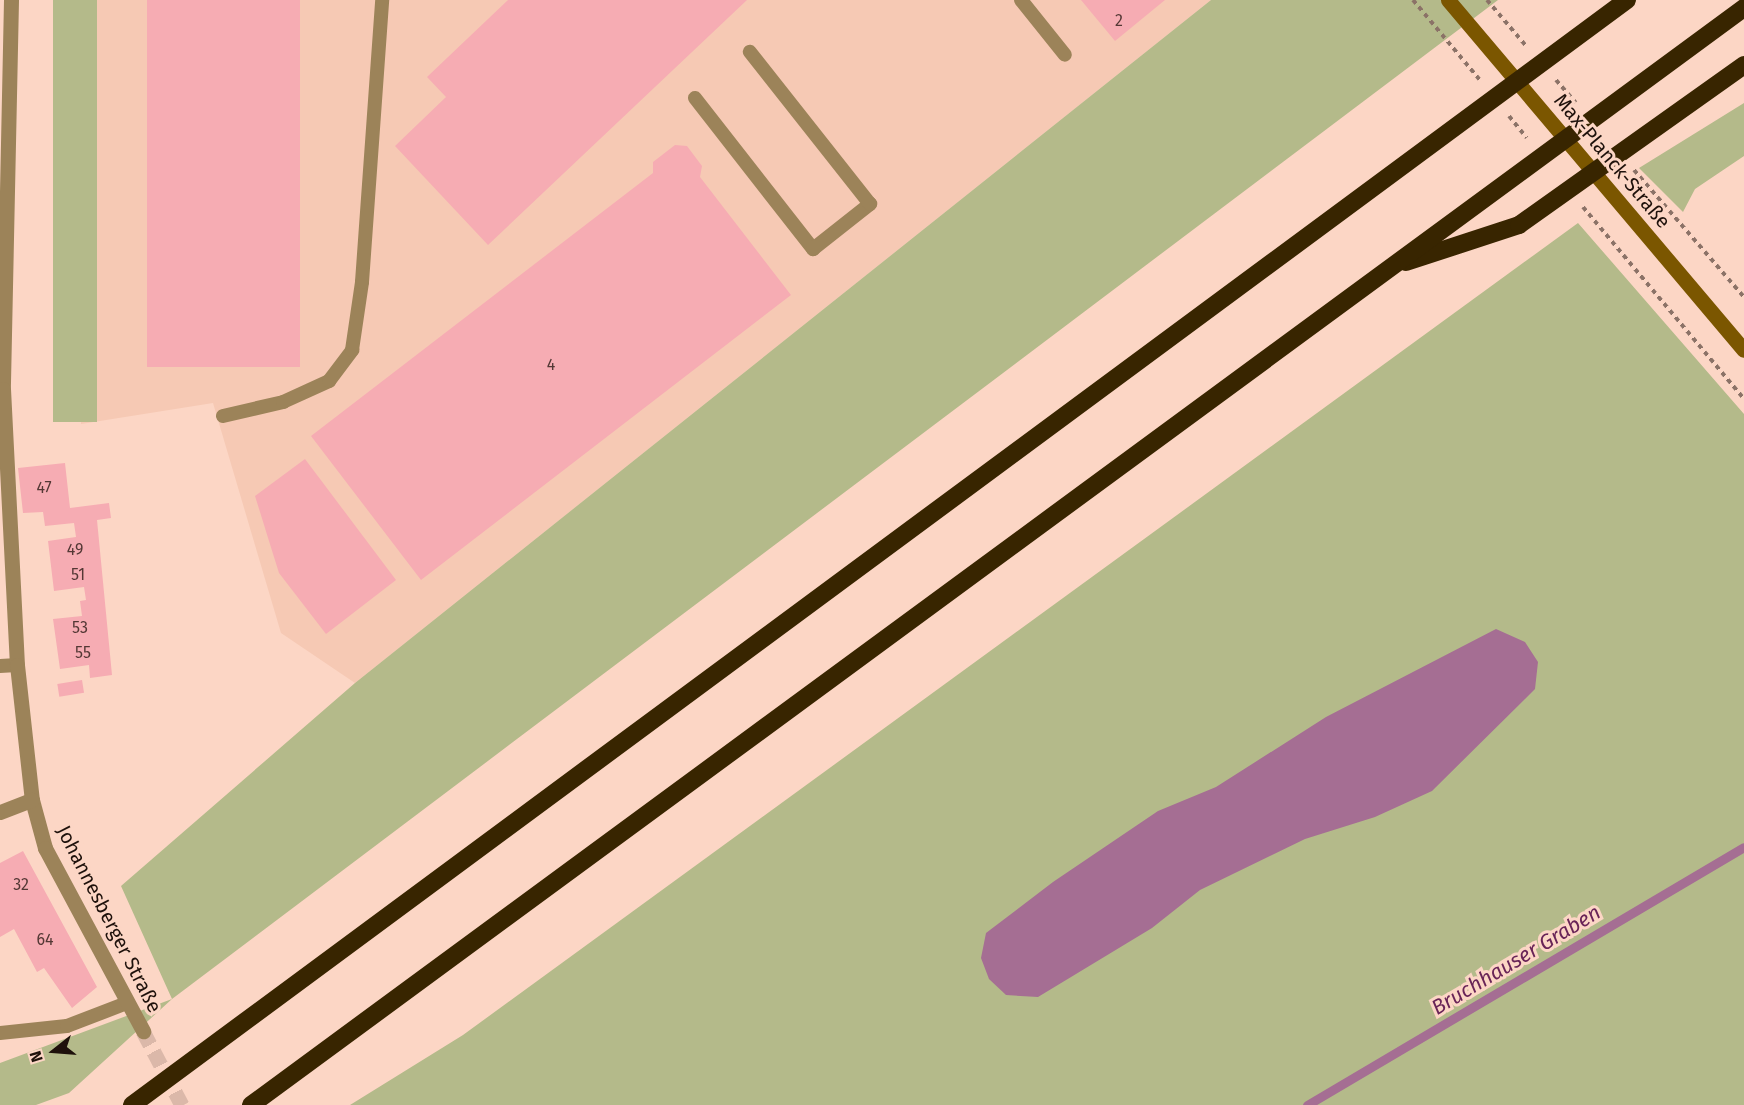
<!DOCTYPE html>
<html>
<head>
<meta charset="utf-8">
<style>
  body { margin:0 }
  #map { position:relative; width:1744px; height:1105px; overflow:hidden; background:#fcd6c5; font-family:"Fira Sans",sans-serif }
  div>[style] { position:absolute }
  .built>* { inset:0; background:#f6c9b4 }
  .green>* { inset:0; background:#b4ba8a; transform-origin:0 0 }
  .water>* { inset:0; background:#a56e93 }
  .stream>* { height:9px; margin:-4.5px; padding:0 4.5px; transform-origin:4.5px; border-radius:4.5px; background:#a56e93 }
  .building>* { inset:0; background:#f6acb3; transform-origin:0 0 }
  .street-tunnel>* { height:15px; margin-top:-7.5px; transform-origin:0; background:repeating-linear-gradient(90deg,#dbb8a9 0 15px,transparent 0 23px) }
  .path>* { height:4px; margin-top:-2px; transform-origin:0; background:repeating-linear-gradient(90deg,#8b7267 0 4.5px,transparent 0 9px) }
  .lane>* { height:14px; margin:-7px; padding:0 7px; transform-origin:7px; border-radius:7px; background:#9c8359 }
  .street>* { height:15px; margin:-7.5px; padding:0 7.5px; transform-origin:7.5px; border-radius:7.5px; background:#9c8359 }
  .secondary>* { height:15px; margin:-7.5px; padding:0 7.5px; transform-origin:7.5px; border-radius:7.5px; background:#7b5600 }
  .highway>* { height:18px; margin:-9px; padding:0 9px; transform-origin:9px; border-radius:9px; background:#382500 }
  span { translate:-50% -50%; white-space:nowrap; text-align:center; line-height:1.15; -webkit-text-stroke:6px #fcd6c5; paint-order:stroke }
  .number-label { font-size:16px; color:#543835 }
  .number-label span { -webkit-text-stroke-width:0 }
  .street-label { font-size:20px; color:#1e110b }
  .water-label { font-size:21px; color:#692457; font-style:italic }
  .north { position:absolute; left:24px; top:1021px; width:60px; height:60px; -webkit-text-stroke:4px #fcd6c5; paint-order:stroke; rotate:253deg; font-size:16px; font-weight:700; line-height:24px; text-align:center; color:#1e110b }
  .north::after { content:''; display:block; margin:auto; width:21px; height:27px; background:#1e110b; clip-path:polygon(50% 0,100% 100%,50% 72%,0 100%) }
</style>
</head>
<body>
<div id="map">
  <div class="built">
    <i style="clip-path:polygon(97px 0,1211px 0,355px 683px,281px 633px,213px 403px,81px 424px)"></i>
  </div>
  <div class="green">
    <i style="left:53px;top:0;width:44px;height:422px"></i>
    <i style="clip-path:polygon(1211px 0,1498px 0,172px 999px,69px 1093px,36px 1105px,0 1105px,0 1063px,172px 999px,121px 886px,355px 683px)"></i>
    <i style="clip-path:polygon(1744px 103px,1744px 156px,1695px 189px,1683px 212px,1639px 168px)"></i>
    <i style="clip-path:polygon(1578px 223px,1744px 414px,1744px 1105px,350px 1105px,463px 1035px)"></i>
  </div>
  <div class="water">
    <i style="clip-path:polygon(1496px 629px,1525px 642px,1538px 662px,1535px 689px,1432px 791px,1375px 817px,1305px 839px,1200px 890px,1152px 928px,1038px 997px,1006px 995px,989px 979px,981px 958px,986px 933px,1053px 882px,1158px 811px,1216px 787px,1326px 717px)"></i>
  </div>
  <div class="stream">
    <i style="left:1307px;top:1105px;width:507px;rotate:-30.56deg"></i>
  </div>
  <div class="building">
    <i style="left:147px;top:0;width:153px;height:367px"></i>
    <i style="clip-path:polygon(508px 0,747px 0,488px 245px,395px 146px,446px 97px,427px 77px)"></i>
    <i style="clip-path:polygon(1081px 0,1165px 0,1115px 41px)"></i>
    <i style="clip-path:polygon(675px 145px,687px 146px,702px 166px,700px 177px,791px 295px,421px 580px,311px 436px,653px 173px,653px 162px)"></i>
    <i style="clip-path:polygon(305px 459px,396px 580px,326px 634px,279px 573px,255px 496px)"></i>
    <i style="clip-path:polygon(65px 463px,70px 508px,109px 503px,111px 518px,97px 520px,112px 675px,90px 678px,89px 665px,60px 669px,53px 619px,82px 616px,80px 601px,86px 600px,84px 587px,54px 591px,48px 541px,76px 537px,74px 523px,45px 526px,43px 512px,23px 513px,18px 468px)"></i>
    <i style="left:82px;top:680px;width:13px;height:25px;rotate:81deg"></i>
    <i style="clip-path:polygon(23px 851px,97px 987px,72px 1008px,44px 968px,37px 972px,14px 929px,0 937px,0 863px)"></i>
  </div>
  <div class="street-tunnel">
    <i style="left:143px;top:1031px;width:84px;rotate:62.2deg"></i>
  </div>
  <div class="path">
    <i style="left:1413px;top:0;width:104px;rotate:50.1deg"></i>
    <i style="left:1487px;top:0;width:62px;rotate:49.6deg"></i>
    <i style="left:1556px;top:80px;width:30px;rotate:49deg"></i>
    <i style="left:1509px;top:116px;width:28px;rotate:51deg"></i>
    <i style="left:1634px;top:170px;width:168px;rotate:49.1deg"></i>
    <i style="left:1583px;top:207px;width:251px;rotate:50deg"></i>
  </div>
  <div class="lane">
    <i style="left:1021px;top:0;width:70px;rotate:51.3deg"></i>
    <i style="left:695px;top:98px;width:192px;rotate:52deg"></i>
    <i style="left:813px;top:249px;width:73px;rotate:-38.3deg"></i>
    <i style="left:870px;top:204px;width:194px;rotate:-128.3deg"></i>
    <i style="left:223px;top:416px;width:62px;rotate:-13.1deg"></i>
    <i style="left:283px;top:402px;width:51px;rotate:-24.5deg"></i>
    <i style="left:329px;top:381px;width:39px;rotate:-53deg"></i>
    <i style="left:352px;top:350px;width:69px;rotate:-81.6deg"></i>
    <i style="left:362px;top:282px;width:283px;rotate:-85.9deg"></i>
    <i style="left:0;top:666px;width:17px;rotate:-3deg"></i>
    <i style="left:0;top:1033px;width:67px;rotate:-6deg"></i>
    <i style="left:67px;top:1026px;width:64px;rotate:-21deg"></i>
  </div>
  <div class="street">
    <i style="left:11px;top:0;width:389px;rotate:91.2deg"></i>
    <i style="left:3px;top:389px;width:276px;rotate:87.1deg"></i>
    <i style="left:17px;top:665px;width:136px;rotate:83.7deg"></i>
    <i style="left:32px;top:800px;width:50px;rotate:74.8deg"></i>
    <i style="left:45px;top:848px;width:208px;rotate:61.8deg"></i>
    <i style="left:0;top:812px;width:34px;rotate:-21deg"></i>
  </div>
  <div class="secondary">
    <i style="left:1448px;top:0;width:458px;rotate:49.8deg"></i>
  </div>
  <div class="highway">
    <i style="left:1406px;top:262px;width:119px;rotate:-18.1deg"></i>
    <i style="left:1519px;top:225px;width:276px;rotate:-35.4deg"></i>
    <i style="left:132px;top:1105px;width:1859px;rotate:-36.47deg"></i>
    <i style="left:251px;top:1105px;width:1853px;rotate:-36.31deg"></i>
  </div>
  <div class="number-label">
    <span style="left:1119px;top:21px">2</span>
    <span style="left:551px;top:365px">4</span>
    <span style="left:44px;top:488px">47</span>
    <span style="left:75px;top:550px">49</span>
    <span style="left:78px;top:575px">51</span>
    <span style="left:80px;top:628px">53</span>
    <span style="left:83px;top:653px">55</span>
    <span style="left:21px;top:885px">32</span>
    <span style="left:45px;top:940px">64</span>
  </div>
  <div class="street-label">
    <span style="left:1612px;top:161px;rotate:50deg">Max-Planck-Straße</span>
    <span style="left:109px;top:919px;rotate:63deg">Johannesberger Straße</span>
  </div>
  <div class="water-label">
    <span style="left:1516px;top:960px;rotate:-31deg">Bruchhauser Graben</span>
  </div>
  <div class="north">N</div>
</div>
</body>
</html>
